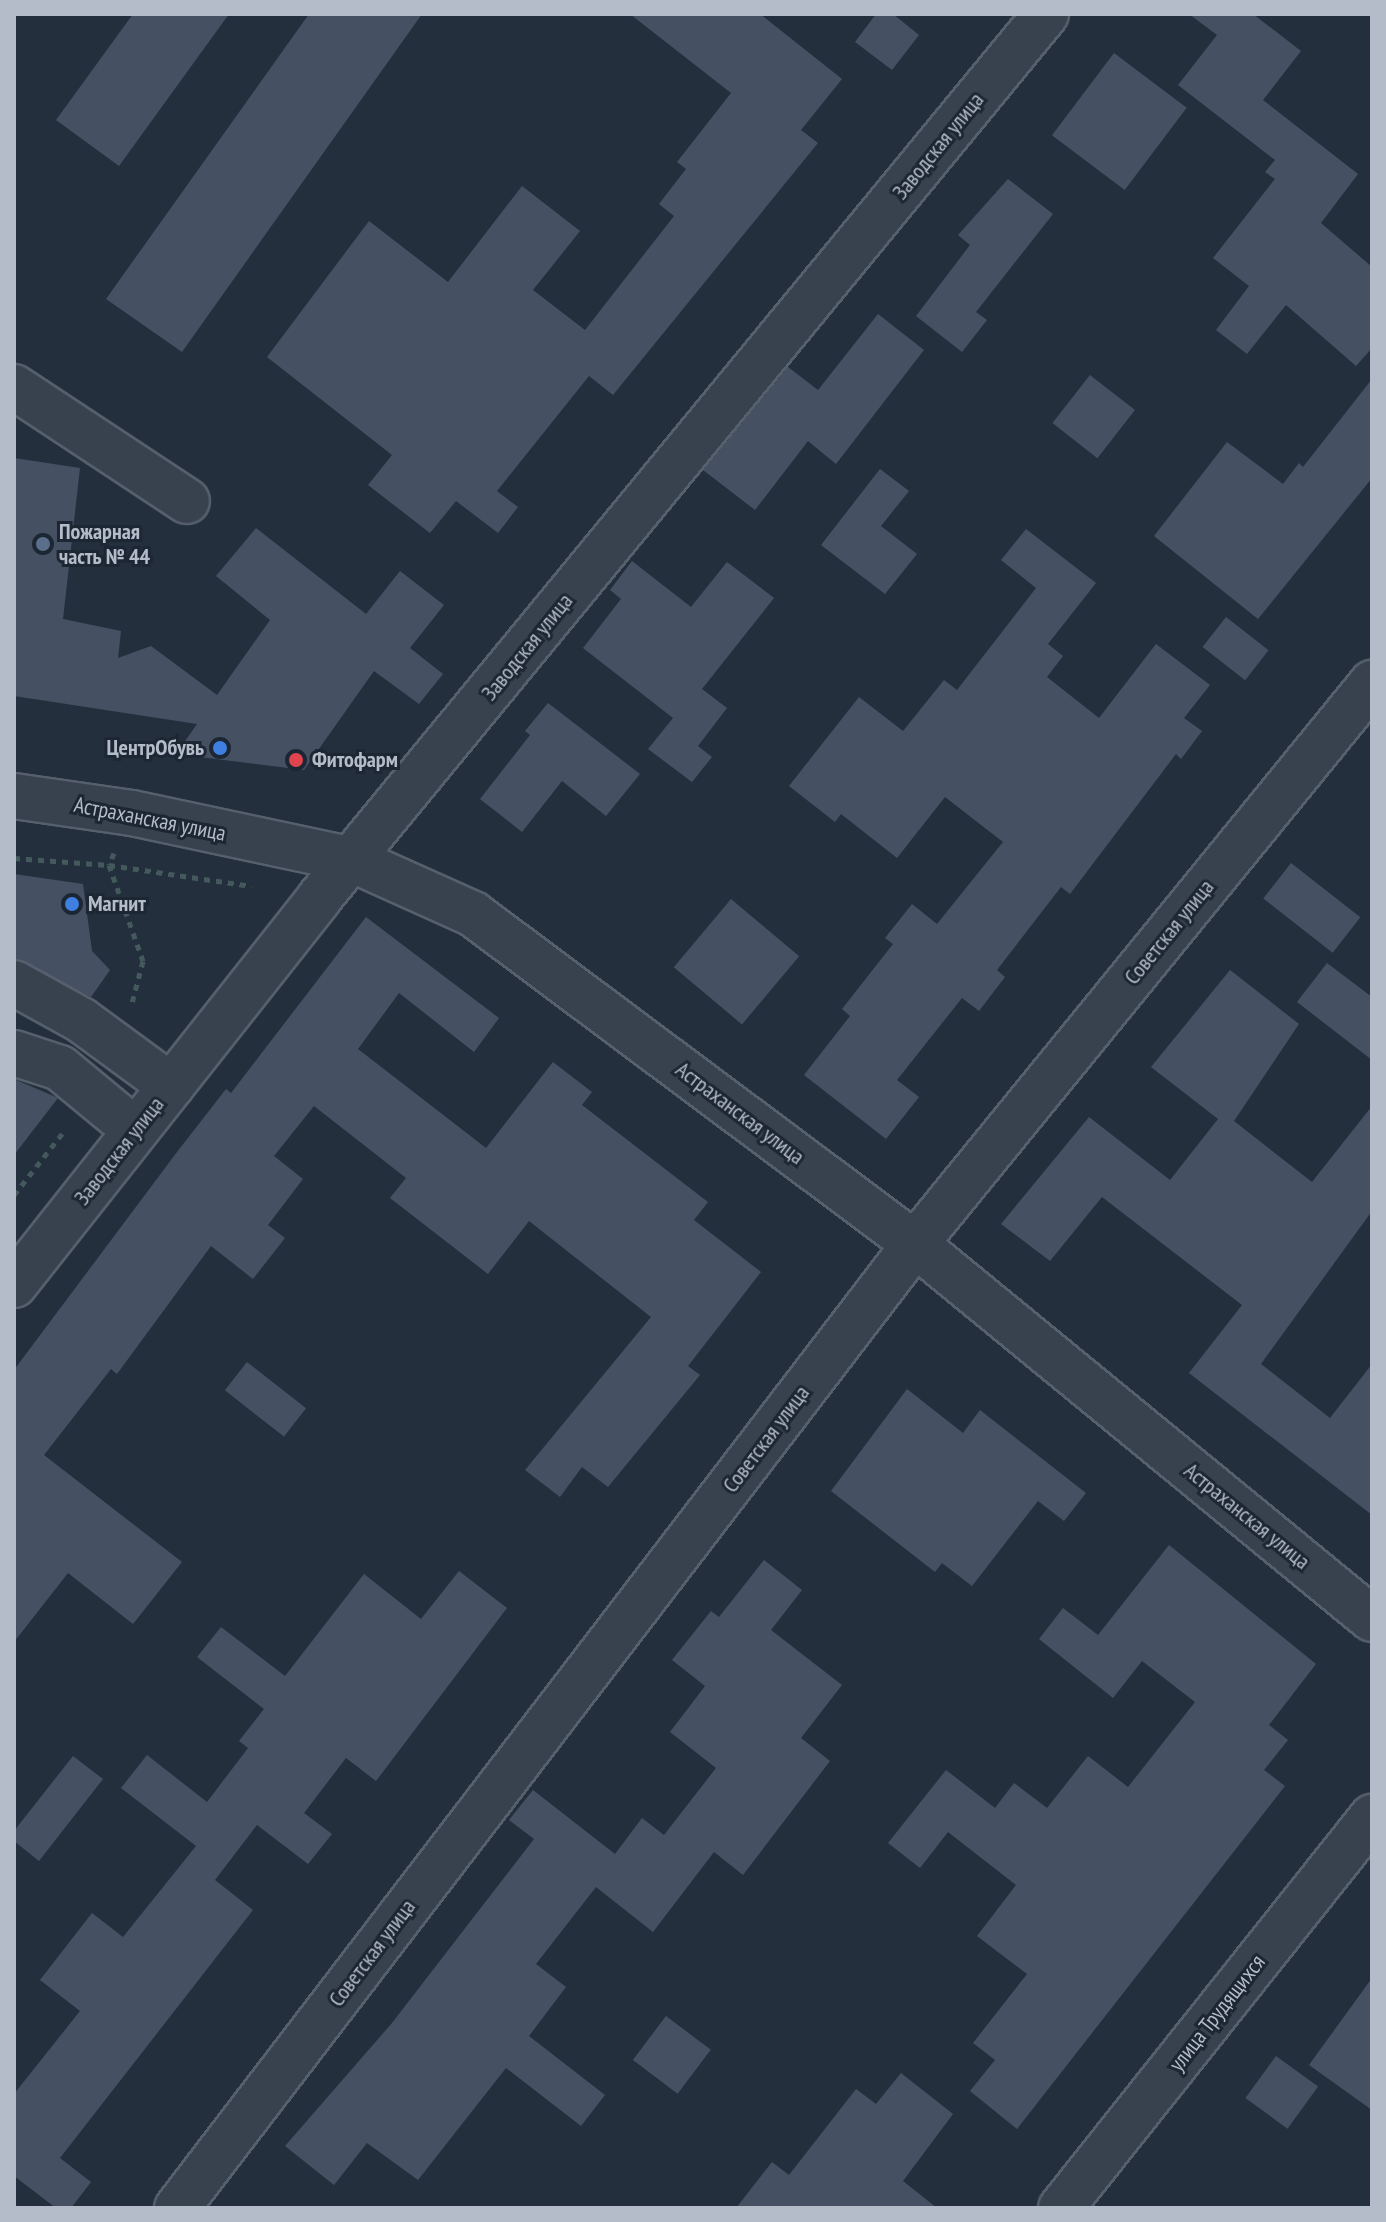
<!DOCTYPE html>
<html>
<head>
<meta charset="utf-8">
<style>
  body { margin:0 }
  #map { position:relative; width:1386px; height:2222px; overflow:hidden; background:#242f3e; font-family:"PT Sans Narrow",sans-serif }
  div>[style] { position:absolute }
  .building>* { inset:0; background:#455162; transform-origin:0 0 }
  .path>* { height:5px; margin-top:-2.5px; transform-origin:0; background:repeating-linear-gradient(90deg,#44595c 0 6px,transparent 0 12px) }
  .roads { filter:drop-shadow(2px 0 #565f6c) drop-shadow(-2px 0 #565f6c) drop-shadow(0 2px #565f6c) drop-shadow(0 -2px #565f6c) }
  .minor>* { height:44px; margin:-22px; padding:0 22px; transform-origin:22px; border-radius:22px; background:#38414e }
  .dots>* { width:22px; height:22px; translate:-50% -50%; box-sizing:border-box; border:4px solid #1d2633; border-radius:50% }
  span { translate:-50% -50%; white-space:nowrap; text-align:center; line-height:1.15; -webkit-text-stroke:6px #1d2633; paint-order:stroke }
  .street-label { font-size:22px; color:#b4bcc9 }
  .poi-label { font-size:22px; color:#b4bcc9; font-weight:700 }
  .left { translate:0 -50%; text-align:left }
  .right { translate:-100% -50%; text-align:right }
  .frame { position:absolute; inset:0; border:16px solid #b4bcc9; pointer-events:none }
</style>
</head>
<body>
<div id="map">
  <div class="building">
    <i style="clip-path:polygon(133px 14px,229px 14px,119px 166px,56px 120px)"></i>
    <i style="clip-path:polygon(309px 14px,422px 14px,182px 352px,106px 299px)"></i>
    <i style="clip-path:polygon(630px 14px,760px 14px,842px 79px,801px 130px,818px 143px,613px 395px,589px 376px,497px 491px,518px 507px,498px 533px,456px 501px,430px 533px,368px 485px,392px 455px,267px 357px,369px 221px,448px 282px,522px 186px,580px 231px,533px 290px,585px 330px,674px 216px,659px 204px,686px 169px,677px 162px,731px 93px)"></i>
    <i style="clip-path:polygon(876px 14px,893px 14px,919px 35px,892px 70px,855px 42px)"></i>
    <i style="clip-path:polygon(1189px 14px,1253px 14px,1301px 51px,1263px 100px,1358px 174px,1321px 223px,1372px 267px,1372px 348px,1356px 366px,1286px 305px,1247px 354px,1216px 330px,1249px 286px,1213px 258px,1275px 179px,1265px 172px,1275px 160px,1178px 85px,1217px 35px)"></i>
    <i style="left:1114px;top:53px;width:91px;height:103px;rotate:37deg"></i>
    <i style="clip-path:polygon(1008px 179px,1053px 214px,976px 312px,987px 320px,962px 352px,916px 316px,970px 245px,958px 235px)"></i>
    <i style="clip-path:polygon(878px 314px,924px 350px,836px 464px,808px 441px,755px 510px,703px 470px,788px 367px,818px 390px)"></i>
    <i style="left:1090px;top:375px;width:57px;height:61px;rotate:38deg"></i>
    <i style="clip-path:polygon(1372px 379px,1372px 478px,1258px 619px,1154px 536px,1227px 442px,1283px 484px,1299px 463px,1303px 467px)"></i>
    <i style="clip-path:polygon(14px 458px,80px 468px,63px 619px,121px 631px,118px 658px,151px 646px,217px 695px,270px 620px,216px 576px,256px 528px,366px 614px,400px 571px,444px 605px,410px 648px,443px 674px,419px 704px,374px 671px,304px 770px,176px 754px,197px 724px,14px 696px)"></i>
    <i style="clip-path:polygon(880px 469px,909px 491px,881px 526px,917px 554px,885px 594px,821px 545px)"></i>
    <i style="clip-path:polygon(1026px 529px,1096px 583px,1048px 644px,1063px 656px,1047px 677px,1099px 718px,1156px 644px,1210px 685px,1184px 718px,1202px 731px,1181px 759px,1176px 754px,1070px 894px,1061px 887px,997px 970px,1005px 977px,979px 1011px,962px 998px,897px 1080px,919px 1097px,886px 1139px,804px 1075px,850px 1016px,842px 1009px,893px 944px,885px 938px,912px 904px,937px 924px,1003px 842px,945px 797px,897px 858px,841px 814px,835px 822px,789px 786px,859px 697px,903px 731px,944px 680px,957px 690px,1036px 588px,1001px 560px)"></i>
    <i style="clip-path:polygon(632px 561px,691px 607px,727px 562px,774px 598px,702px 689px,727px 708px,698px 746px,712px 757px,692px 782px,648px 749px,673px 718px,583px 648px,621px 599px,610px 590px)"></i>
    <i style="left:1226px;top:617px;width:54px;height:38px;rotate:38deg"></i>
    <i style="clip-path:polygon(548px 703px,640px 774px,606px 816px,562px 781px,522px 832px,480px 799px,530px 735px,525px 731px)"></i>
    <i style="left:1291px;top:863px;width:88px;height:45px;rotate:38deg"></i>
    <i style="clip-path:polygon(14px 874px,83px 884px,92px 951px,110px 970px,91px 997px,14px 958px)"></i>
    <i style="left:731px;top:899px;width:89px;height:89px;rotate:40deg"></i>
    <i style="clip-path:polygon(366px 917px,499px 1018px,474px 1052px,399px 993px,358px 1049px,486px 1148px,553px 1062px,592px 1092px,582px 1105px,708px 1202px,694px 1220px,761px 1272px,688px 1366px,700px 1375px,608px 1487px,582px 1467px,560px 1497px,525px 1470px,651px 1317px,529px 1221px,488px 1274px,390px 1198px,406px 1178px,314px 1106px,274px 1156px,303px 1179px,268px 1225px,285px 1238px,253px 1279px,211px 1246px,117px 1374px,111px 1369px,44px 1455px,182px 1562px,133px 1624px,68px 1573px,14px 1642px,14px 1370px,177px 1152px,226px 1089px,231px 1093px)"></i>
    <i style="clip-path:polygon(1327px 963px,1372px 997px,1372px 1060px,1297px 1002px)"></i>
    <i style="clip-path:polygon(1230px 970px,1299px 1024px,1234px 1121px,1312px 1182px,1372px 1106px,1372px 1211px,1261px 1364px,1330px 1418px,1372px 1364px,1372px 1515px,1189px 1373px,1242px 1305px,1102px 1197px,1050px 1261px,1001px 1224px,1089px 1117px,1170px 1180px,1218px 1119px,1151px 1067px)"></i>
    <i style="clip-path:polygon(14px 1079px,58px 1098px,14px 1155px)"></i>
    <i style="left:247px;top:1362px;width:75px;height:36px;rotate:38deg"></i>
    <i style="clip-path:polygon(907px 1389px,963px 1433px,980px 1410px,1086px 1493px,1064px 1521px,1038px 1501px,972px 1586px,942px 1563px,935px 1572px,831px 1491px)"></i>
    <i style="clip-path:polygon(1169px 1545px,1316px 1664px,1269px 1725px,1288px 1740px,1264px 1770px,1285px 1786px,1017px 2129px,970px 2091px,995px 2060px,973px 2043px,1027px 1974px,977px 1936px,1016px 1885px,948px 1832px,920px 1868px,888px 1843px,946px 1770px,995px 1808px,1014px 1783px,1047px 1808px,1088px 1756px,1128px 1787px,1195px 1702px,1142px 1661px,1113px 1698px,1039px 1639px,1063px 1608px,1098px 1635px)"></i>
    <i style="clip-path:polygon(764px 1560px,802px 1590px,771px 1630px,842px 1685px,801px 1738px,830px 1761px,743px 1875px,714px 1852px,653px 1932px,596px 1887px,536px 1964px,566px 1987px,529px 2036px,605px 2095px,581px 2126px,506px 2068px,418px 2180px,367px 2143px,334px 2185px,285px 2146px,392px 2023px,534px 1839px,509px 1820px,533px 1790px,615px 1854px,642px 1818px,664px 1835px,716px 1768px,670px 1732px,705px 1686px,672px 1660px,711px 1611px,719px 1617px)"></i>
    <i style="clip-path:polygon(459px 1571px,507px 1608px,376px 1781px,346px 1758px,304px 1813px,332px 1834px,308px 1864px,257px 1825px,215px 1880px,253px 1910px,60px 2158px,91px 2182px,71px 2208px,56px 2208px,14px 2176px,14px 2094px,80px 2011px,40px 1980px,92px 1913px,123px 1937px,196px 1846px,121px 1788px,147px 1755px,207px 1802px,248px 1748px,239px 1741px,264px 1709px,197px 1657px,221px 1627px,285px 1676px,364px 1574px,421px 1619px)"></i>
    <i style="clip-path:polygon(73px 1756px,103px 1779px,39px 1861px,14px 1841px,14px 1831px)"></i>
    <i style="clip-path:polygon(1372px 1978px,1372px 2110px,1309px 2065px)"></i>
    <i style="left:666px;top:2016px;width:56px;height:55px;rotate:37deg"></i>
    <i style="left:1276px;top:2056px;width:52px;height:52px;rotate:36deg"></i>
    <i style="clip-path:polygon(901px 2073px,953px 2114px,903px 2181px,937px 2208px,736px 2208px,772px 2162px,789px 2175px,856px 2089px,876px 2104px)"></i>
  </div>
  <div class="path">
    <i style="left:114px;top:853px;width:13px;rotate:113deg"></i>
    <i style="left:109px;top:865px;width:102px;rotate:70.5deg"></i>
    <i style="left:143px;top:961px;width:43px;rotate:104.7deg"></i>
    <i style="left:14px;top:858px;width:95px;rotate:4.2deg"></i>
    <i style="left:109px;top:865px;width:144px;rotate:8.4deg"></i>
    <i style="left:14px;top:1195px;width:83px;rotate:-51.9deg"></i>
  </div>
  <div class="roads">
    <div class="minor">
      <i style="left:14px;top:387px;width:207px;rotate:33.4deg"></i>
      <i style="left:14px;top:796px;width:119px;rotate:8.2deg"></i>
      <i style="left:132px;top:813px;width:226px;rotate:12deg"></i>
      <i style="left:353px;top:860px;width:132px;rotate:24.2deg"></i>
      <i style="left:473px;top:914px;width:552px;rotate:36.75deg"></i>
      <i style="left:915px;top:1244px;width:591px;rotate:39.37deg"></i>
      <i style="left:14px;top:983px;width:77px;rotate:28.9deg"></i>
      <i style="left:81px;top:1020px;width:112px;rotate:36.3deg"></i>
      <i style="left:14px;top:1053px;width:48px;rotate:18.1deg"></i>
      <i style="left:60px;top:1068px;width:97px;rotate:39.6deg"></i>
      <i style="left:14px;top:1285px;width:494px;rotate:-51.7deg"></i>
      <i style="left:320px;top:897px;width:1143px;rotate:-50.57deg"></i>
      <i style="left:177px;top:2208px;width:1214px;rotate:-52.56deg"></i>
      <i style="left:915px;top:1244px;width:724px;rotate:-50.83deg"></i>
      <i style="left:1061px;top:2208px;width:500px;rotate:-51.5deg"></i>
    </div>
  </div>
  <div class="dots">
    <i style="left:43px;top:544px;background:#5c6f8a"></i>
    <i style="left:220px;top:748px;background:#3f7fe0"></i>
    <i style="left:296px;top:760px;background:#e0444e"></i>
    <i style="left:72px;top:904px;background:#3f7fe0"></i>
  </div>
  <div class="street-label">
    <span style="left:938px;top:146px;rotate:-51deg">Заводская улица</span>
    <span style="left:527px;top:647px;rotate:-51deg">Заводская улица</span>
    <span style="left:150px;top:819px;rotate:11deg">Астраханская улица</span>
    <span style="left:1169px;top:932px;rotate:-51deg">Советская улица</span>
    <span style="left:740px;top:1113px;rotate:37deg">Астраханская улица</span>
    <span style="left:119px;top:1151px;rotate:-52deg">Заводская улица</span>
    <span style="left:766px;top:1439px;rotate:-53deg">Советская улица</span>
    <span style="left:1247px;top:1516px;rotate:39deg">Астраханская улица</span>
    <span style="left:372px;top:1953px;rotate:-53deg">Советская улица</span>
    <span style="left:1217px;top:2013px;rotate:-52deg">улица Трудящихся</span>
  </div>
  <div class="poi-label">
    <span class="left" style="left:59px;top:544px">Пожарная<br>часть № 44</span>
    <span class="right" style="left:204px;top:748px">ЦентрОбувь</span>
    <span class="left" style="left:312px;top:760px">Фитофарм</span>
    <span class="left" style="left:88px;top:904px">Магнит</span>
  </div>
  <div class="frame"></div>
</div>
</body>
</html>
